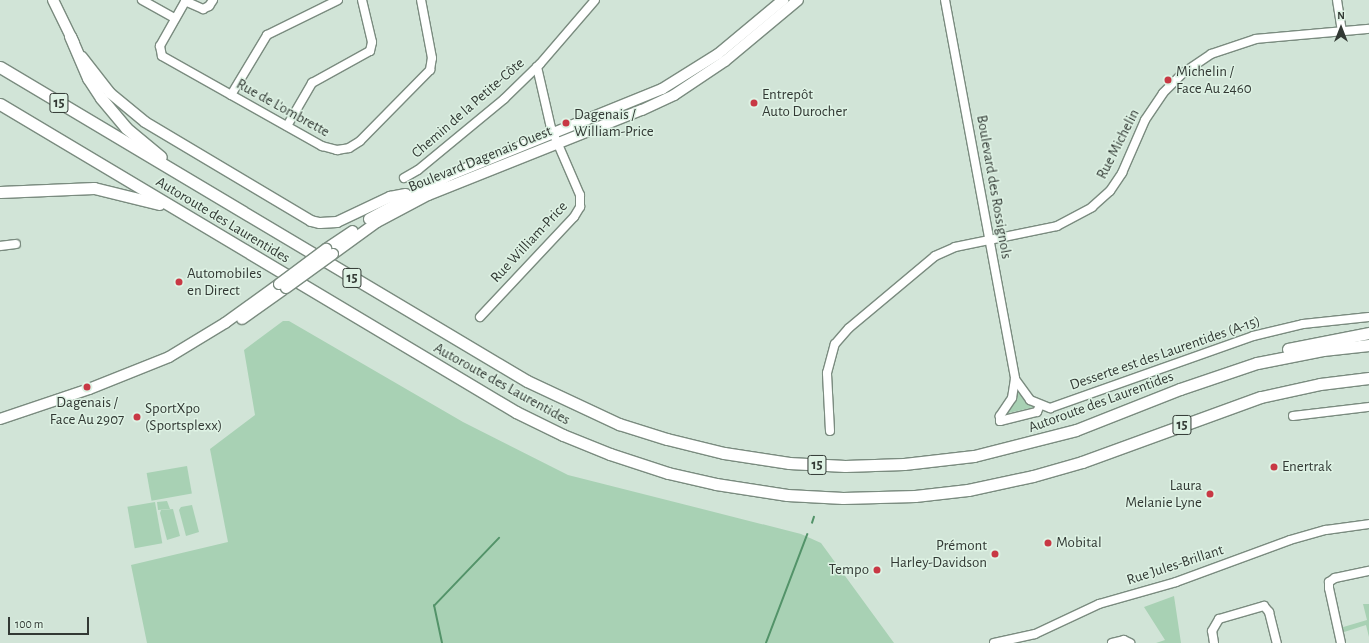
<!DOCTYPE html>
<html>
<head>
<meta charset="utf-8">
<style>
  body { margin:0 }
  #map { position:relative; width:1369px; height:643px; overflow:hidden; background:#d1e4d7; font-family:"Alegreya Sans",sans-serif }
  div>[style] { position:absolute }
  .green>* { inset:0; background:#a8d1b4; transform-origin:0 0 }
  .stream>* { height:1.5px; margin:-0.75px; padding:0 0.75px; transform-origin:0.75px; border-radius:0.75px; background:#539369 }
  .roads { filter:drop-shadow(1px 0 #7a8b7f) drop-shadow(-1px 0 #7a8b7f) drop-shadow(0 1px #7a8b7f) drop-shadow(0 -1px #7a8b7f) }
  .minor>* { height:8px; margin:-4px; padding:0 4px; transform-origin:4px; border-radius:4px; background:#fff }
  .major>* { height:10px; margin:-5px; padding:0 5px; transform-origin:5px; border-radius:5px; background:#fff }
  .highway>* { height:11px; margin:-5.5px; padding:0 5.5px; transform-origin:5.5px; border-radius:5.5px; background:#fff }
  .bridges { filter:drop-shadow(1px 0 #7a8b7f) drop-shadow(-1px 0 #7a8b7f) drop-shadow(0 1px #7a8b7f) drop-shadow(0 -1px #7a8b7f) }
  .major-bridge>* { height:10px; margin:-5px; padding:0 5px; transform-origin:5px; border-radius:5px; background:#fff }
  .dots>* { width:11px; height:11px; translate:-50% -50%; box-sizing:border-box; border:2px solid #def2e4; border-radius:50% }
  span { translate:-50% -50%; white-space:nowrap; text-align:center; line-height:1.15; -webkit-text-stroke:3px #def2e4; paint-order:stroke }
  .shield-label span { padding:1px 3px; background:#def2e4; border:1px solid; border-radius:3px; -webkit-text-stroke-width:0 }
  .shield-label { font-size:14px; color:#323934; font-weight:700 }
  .poi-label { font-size:15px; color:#323934 }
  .left { translate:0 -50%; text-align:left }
  .right { translate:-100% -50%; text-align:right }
  .street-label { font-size:15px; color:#323934 }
  .north { position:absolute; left:1321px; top:8px; width:40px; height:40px; -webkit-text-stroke:3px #def2e4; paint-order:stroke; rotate:0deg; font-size:11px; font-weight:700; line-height:16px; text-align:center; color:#323934 }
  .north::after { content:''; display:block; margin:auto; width:14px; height:18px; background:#323934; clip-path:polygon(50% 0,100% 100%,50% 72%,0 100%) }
  .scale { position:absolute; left:8px; top:617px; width:81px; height:18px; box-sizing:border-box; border:2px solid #323934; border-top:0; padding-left:5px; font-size:12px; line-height:14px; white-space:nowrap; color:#323934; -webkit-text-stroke:3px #def2e4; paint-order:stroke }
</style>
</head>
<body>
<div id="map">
  <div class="green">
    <i style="clip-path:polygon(283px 321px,289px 321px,463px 422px,568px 475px,801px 534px,821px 543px,894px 643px,147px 643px,131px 565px,228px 542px,210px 449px,255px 415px,244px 350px)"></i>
    <i style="clip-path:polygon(1016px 391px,1019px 391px,1035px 407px,1004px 414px)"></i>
    <i style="left:187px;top:466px;width:28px;height:41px;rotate:80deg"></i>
    <i style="clip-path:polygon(167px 501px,170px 509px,158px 510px,157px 502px)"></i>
    <i style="left:155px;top:502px;width:42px;height:28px;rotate:80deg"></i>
    <i style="clip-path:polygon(192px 505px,199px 532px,186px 536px,179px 510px,181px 507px)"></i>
    <i style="clip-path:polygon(173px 509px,180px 536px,167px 540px,160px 513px,161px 510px)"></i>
    <i style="clip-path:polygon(1174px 596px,1181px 643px,1156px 643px,1165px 640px,1144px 607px)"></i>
    <i style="clip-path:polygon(1363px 604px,1369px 604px,1369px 637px,1366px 625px,1341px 633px,1340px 628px,1367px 620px)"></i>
  </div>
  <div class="stream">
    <i style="left:812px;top:523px;width:6px;rotate:-72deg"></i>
    <i style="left:442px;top:643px;width:38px;rotate:-102deg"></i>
    <i style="left:434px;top:606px;width:94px;rotate:-46.3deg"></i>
    <i style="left:766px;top:643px;width:116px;rotate:-69.2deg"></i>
  </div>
  <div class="roads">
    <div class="minor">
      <i style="left:142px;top:0;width:38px;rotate:29deg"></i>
      <i style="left:186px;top:0;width:53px;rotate:119.5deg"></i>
      <i style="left:160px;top:46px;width:10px;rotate:79deg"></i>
      <i style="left:162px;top:56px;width:184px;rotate:29.4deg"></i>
      <i style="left:322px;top:146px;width:16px;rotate:15deg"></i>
      <i style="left:337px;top:150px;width:12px;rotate:-9deg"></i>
      <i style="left:349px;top:148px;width:13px;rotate:-32deg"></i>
      <i style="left:360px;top:141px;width:100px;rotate:-45.4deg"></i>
      <i style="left:430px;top:70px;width:12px;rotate:-81deg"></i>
      <i style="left:432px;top:58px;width:59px;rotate:-100.7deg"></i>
      <i style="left:945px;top:0;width:385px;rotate:79.5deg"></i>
      <i style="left:1015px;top:379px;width:19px;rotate:99deg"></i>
      <i style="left:1012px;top:398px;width:22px;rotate:124deg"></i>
      <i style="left:1000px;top:416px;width:5px;rotate:90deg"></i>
      <i style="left:1000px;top:421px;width:38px;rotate:-14deg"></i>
      <i style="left:1037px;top:412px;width:8px;rotate:-67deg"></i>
      <i style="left:1337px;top:0;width:31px;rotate:81deg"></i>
      <i style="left:185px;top:1px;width:20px;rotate:24deg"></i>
      <i style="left:203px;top:9px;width:7px;rotate:-27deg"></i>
      <i style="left:209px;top:6px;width:7px;rotate:-56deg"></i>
      <i style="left:231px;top:95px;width:70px;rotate:-59deg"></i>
      <i style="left:267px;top:35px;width:79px;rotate:-26.2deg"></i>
      <i style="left:287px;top:126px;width:50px;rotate:-59.8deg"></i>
      <i style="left:312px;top:83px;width:66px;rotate:-28.9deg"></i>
      <i style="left:370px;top:51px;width:9px;rotate:-77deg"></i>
      <i style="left:372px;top:42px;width:43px;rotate:-103.4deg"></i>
      <i style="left:404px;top:178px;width:16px;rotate:-30deg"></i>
      <i style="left:418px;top:170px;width:112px;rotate:-39.5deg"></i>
      <i style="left:504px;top:99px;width:50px;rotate:-44.2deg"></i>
      <i style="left:540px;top:64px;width:84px;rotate:-49.3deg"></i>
      <i style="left:0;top:246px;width:16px;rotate:-7deg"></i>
      <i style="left:480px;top:317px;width:137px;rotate:-46.8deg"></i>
      <i style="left:574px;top:217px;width:12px;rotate:-59deg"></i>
      <i style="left:580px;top:207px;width:12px;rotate:-90deg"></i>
      <i style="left:580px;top:195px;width:73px;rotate:-113.4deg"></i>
      <i style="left:551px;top:128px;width:63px;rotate:-102.9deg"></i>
      <i style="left:1015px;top:379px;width:26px;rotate:54deg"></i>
      <i style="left:1030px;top:400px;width:22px;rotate:22deg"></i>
      <i style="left:1050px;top:408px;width:215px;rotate:-19.5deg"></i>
      <i style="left:1253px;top:336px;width:51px;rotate:-13.5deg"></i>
      <i style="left:1303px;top:324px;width:66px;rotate:-6.1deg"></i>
      <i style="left:1293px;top:416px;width:77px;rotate:-6.8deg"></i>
      <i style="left:830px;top:431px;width:58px;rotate:-93deg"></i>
      <i style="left:827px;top:373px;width:30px;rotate:-75deg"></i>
      <i style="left:835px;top:344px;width:21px;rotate:-49deg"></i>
      <i style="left:849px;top:328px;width:112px;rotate:-39.9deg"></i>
      <i style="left:935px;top:256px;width:22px;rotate:-24deg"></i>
      <i style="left:955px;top:247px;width:104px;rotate:-11.6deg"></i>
      <i style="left:1057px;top:226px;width:40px;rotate:-28deg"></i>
      <i style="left:1092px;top:207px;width:24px;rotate:-42deg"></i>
      <i style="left:1110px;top:191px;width:22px;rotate:-56deg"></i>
      <i style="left:1122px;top:173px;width:58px;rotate:-66.5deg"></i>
      <i style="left:1145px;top:120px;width:32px;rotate:-56deg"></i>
      <i style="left:1163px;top:93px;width:28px;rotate:-45deg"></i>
      <i style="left:1183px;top:73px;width:34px;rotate:-34deg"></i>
      <i style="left:1211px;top:54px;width:47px;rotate:-18.4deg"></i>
      <i style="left:1256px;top:39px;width:113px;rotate:-5.1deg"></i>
      <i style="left:994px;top:643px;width:42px;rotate:-12.4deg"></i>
      <i style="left:1035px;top:634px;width:71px;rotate:-25.1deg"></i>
      <i style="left:1099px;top:604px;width:80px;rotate:-15.9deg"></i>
      <i style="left:1176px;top:582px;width:121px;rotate:-20.2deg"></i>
      <i style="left:1290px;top:540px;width:37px;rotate:-16deg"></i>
      <i style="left:1326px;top:530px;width:43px;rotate:-7.9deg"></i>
      <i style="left:1112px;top:643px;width:12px;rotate:-14deg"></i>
      <i style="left:1124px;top:640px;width:7px;rotate:27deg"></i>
      <i style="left:1214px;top:643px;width:12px;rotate:-99deg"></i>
      <i style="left:1212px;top:631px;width:14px;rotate:-60deg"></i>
      <i style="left:1219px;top:619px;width:47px;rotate:-16.1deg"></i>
      <i style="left:1264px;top:606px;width:8px;rotate:50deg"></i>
      <i style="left:1269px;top:612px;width:32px;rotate:76deg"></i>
      <i style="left:1341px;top:643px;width:56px;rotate:-102.3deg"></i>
      <i style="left:1329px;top:588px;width:6px;rotate:-90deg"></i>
      <i style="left:1329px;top:582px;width:7px;rotate:-34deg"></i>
      <i style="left:1335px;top:578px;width:35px;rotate:-12deg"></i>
    </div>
    <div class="major">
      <i style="left:53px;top:0;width:48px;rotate:64deg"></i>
      <i style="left:82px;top:57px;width:46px;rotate:52.1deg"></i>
      <i style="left:110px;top:93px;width:45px;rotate:39.6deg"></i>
      <i style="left:145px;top:122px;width:193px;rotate:30.8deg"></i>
      <i style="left:311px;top:221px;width:9px;rotate:13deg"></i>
      <i style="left:320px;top:223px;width:17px;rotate:-3deg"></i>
      <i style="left:337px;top:222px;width:59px;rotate:-25.3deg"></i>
      <i style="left:390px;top:197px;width:16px;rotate:-11deg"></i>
      <i style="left:369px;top:219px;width:92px;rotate:-28.5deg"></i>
      <i style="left:450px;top:175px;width:229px;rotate:-22.1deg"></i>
      <i style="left:662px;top:89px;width:66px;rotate:-32deg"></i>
      <i style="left:718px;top:54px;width:85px;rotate:-39.7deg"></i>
      <i style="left:326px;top:249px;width:32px;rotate:-34deg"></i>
      <i style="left:333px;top:254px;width:54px;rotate:-36deg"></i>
      <i style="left:377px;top:222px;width:58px;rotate:-27.9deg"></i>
      <i style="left:428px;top:195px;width:230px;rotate:-21.7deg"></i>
      <i style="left:642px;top:110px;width:35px;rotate:-25deg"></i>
      <i style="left:674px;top:95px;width:61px;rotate:-33.7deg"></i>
      <i style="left:725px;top:61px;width:95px;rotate:-39.9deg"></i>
      <i style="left:242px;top:319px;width:50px;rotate:-35.3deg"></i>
      <i style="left:0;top:419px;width:94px;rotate:-18.6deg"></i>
      <i style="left:89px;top:389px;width:86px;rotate:-21.8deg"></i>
      <i style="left:169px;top:357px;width:66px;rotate:-31.3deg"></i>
      <i style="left:225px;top:323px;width:67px;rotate:-35.8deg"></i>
    </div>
    <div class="highway">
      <i style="left:70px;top:36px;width:46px;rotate:66.8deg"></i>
      <i style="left:88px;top:78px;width:24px;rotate:57deg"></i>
      <i style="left:101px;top:98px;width:39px;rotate:50deg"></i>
      <i style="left:126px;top:128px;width:45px;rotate:39.6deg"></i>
      <i style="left:0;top:67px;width:613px;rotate:30.79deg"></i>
      <i style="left:527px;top:381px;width:102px;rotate:25.1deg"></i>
      <i style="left:619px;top:424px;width:50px;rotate:17.4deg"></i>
      <i style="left:667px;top:439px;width:59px;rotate:13.8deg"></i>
      <i style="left:724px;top:453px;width:66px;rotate:8.7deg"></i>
      <i style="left:789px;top:463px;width:56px;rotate:3.1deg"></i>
      <i style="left:845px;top:466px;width:59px;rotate:-1.9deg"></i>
      <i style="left:904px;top:464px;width:70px;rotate:-6.5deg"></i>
      <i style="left:974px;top:456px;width:105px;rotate:-14.3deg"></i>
      <i style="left:1076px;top:430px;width:112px;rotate:-21.5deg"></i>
      <i style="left:1180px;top:389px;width:81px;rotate:-18.7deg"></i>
      <i style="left:1257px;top:363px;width:67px;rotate:-11.1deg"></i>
      <i style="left:1323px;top:350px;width:46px;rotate:-6.2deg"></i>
      <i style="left:0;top:104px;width:601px;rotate:30.83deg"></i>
      <i style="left:516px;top:412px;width:52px;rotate:26.1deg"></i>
      <i style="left:563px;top:435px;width:51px;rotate:22deg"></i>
      <i style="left:610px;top:454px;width:61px;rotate:18.1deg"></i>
      <i style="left:668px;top:473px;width:49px;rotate:12.9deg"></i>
      <i style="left:716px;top:484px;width:72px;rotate:8.8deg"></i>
      <i style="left:787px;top:495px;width:56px;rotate:3.1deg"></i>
      <i style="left:843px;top:498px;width:72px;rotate:-1.6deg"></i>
      <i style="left:915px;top:496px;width:53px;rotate:-6.5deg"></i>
      <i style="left:968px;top:490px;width:66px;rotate:-12.2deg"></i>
      <i style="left:1033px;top:476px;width:51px;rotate:-15.9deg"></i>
      <i style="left:1082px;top:462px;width:190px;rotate:-20deg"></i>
      <i style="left:1261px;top:397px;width:60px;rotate:-12.4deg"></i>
      <i style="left:1320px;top:384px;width:49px;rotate:-7deg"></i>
      <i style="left:0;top:192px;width:94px;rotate:-2.4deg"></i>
      <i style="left:94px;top:188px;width:67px;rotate:13.8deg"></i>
      <i style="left:1288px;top:349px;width:83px;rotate:-11.2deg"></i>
    </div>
  </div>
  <div class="bridges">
    <div class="major-bridge">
      <i style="left:279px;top:284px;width:59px;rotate:-36.7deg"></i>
      <i style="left:286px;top:288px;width:58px;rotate:-35.9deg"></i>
    </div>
  </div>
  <div class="dots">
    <i style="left:1168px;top:80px;background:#c83844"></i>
    <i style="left:754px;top:103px;background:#c83844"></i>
    <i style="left:566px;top:123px;background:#c83844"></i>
    <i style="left:179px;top:282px;background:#c83844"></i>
    <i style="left:87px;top:387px;background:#c83844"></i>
    <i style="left:137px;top:417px;background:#c83844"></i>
    <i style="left:1274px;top:467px;background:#c83844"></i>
    <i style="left:1210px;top:494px;background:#c83844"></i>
    <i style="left:1048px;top:543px;background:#c83844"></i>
    <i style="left:995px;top:554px;background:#c83844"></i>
    <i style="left:877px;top:570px;background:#c83844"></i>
  </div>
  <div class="shield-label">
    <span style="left:59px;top:103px">15</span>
    <span style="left:352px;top:278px">15</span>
    <span style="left:1182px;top:425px">15</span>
    <span style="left:817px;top:465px">15</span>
  </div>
  <div class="poi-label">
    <span class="left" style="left:1176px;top:80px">Michelin /<br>Face Au 2460</span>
    <span class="left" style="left:762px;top:103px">Entrepôt<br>Auto Durocher</span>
    <span class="left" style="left:574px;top:123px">Dagenais /<br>William-Price</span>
    <span class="left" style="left:187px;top:282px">Automobiles<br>en Direct</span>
    <span style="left:87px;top:411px">Dagenais /<br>Face Au 2907</span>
    <span class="left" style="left:145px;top:417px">SportXpo<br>(Sportsplexx)</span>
    <span class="left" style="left:1282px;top:467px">Enertrak</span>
    <span class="right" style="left:1202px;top:494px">Laura<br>Melanie Lyne</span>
    <span class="left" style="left:1056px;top:543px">Mobital</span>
    <span class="right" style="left:987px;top:554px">Prémont<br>Harley-Davidson</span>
    <span class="right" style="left:869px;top:570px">Tempo</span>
  </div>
  <div class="street-label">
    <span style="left:283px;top:108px;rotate:29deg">Rue de L'ombrette</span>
    <span style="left:468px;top:108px;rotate:-41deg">Chemin de la Petite-Côte</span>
    <span style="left:1118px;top:144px;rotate:-63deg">Rue Michelin</span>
    <span style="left:480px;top:159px;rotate:-22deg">Boulevard Dagenais Ouest</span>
    <span style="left:994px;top:187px;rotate:80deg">Boulevard des Rossignols</span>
    <span style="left:223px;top:220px;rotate:31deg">Autoroute des Laurentides</span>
    <span style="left:529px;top:242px;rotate:-47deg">Rue William-Price</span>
    <span style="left:1165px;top:353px;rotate:-19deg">Desserte est des Laurentides (A-15)</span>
    <span style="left:502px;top:384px;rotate:29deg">Autoroute des Laurentides</span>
    <span style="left:1101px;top:402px;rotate:-20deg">Autoroute des Laurentides</span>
    <span style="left:1175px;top:565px;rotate:-18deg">Rue Jules-Brillant</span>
  </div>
  <div class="north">N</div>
  <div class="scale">100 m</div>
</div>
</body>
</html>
